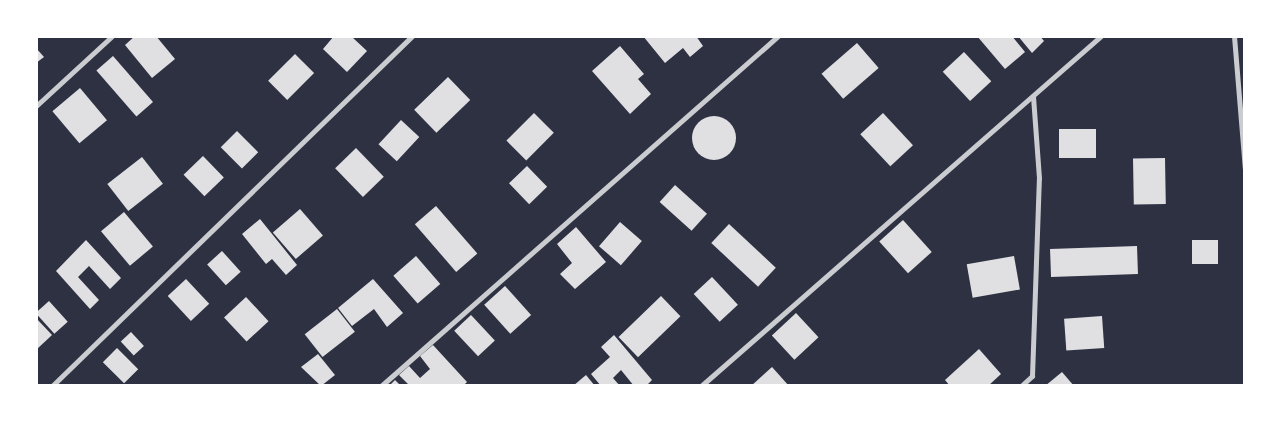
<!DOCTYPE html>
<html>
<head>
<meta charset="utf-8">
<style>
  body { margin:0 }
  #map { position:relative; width:1281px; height:422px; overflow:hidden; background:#2d3142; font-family:Overpass,sans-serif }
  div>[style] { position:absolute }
  .building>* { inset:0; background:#e0e0e3; transform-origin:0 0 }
  .round { border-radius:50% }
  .minor>* { height:5px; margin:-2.5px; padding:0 2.5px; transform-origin:2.5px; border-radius:2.5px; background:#caccd0 }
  span { translate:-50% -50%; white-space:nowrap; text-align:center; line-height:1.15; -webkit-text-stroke:4px #fff; paint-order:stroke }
  .frame { position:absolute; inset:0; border:38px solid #fff; pointer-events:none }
</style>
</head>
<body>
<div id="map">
  <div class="building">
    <i style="clip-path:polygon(135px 36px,156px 36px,175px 59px,152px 78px,125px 45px)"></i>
    <i style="clip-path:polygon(334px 36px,351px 36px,367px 51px,347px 72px,323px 49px)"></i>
    <i style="clip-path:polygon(643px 36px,696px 36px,703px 46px,690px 57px,683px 48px,665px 63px)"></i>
    <i style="clip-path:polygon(977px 36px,1012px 36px,1025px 52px,1005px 69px)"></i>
    <i style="clip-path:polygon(1018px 36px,1040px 36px,1044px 41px,1032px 53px)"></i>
    <i style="left:857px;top:43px;width:33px;height:47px;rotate:49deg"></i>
    <i style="clip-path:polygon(620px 46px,644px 74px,638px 79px,651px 94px,630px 114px,592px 71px)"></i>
    <i style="clip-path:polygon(36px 48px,44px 57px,36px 63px)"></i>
    <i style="left:964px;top:52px;width:40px;height:29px;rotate:47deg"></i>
    <i style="left:295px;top:54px;width:27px;height:38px;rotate:45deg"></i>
    <i style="left:113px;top:56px;width:61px;height:22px;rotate:49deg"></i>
    <i style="left:448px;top:77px;width:32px;height:47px;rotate:46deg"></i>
    <i style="left:80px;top:88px;width:42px;height:36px;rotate:50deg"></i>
    <i style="left:534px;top:113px;width:28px;height:39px;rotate:45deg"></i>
    <i style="left:883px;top:113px;width:44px;height:31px;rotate:47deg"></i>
    <i class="round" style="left:692px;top:116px;width:44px;height:44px"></i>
    <i style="left:401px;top:120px;width:25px;height:33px;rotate:43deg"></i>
    <i style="left:1059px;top:129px;width:37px;height:29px"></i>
    <i style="left:237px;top:131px;width:30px;height:23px;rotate:45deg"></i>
    <i style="left:356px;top:148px;width:40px;height:29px;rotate:46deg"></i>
    <i style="left:203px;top:156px;width:30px;height:27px;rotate:46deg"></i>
    <i style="left:142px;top:157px;width:34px;height:44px;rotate:52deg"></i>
    <i style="left:1165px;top:158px;width:46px;height:32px;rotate:89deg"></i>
    <i style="left:527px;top:166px;width:29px;height:25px;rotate:46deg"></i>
    <i style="left:675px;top:185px;width:43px;height:23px;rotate:42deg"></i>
    <i style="left:436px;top:206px;width:63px;height:28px;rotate:49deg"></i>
    <i style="left:300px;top:209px;width:35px;height:36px;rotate:49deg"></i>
    <i style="left:124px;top:212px;width:45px;height:30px;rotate:50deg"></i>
    <i style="clip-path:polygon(260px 219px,297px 265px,286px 275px,272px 259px,266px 264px,242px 234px)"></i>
    <i style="left:903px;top:220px;width:43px;height:32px;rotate:48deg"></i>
    <i style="left:620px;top:222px;width:29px;height:32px;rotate:41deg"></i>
    <i style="left:729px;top:224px;width:64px;height:26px;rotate:43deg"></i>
    <i style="clip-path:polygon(576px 227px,606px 262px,575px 289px,560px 274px,572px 263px,557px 244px)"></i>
    <i style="clip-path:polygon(86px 240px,121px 278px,110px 289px,89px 266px,78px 277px,99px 300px,90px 309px,56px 271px)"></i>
    <i style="left:1192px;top:240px;width:26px;height:24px"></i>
    <i style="left:1137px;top:246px;width:28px;height:87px;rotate:88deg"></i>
    <i style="left:222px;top:251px;width:28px;height:20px;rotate:48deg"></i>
    <i style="left:416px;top:256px;width:37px;height:30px;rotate:49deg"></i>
    <i style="left:1014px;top:256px;width:34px;height:48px;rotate:80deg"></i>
    <i style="left:712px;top:277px;width:38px;height:25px;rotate:47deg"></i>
    <i style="left:186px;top:279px;width:34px;height:25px;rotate:47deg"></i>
    <i style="clip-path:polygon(373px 279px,403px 313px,387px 327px,374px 309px,352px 326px,338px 308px)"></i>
    <i style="left:505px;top:286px;width:39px;height:28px;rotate:48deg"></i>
    <i style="left:661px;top:296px;width:28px;height:59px;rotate:46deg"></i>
    <i style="left:246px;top:297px;width:33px;height:30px;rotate:47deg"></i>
    <i style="left:49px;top:301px;width:28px;height:18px;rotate:48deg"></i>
    <i style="left:337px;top:309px;width:29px;height:41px;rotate:52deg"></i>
    <i style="left:796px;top:313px;width:33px;height:33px;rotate:47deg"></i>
    <i style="left:471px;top:315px;width:35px;height:23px;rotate:47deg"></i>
    <i style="left:1102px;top:316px;width:32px;height:38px;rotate:86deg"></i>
    <i style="clip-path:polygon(36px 318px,52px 335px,36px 350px)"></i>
    <i style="left:131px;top:332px;width:19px;height:14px;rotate:47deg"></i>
    <i style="clip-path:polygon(614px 335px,652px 380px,646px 386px,634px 386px,621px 370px,613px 378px,620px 386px,601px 386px,591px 374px,610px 357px,601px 347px)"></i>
    <i style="clip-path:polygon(433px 345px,467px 382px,463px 386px,410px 386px,399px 375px,409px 366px,420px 378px,430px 369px,420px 356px)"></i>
    <i style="left:117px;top:348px;width:30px;height:20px;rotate:45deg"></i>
    <i style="clip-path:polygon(979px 349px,1001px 374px,988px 386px,950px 386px,945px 380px)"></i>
    <i style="clip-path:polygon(318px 354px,335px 375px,321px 386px,301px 367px)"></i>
    <i style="clip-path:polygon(772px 367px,789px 386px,751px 386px)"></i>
    <i style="clip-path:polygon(1062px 372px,1074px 386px,1045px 386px)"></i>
    <i style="clip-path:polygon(586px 375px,595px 386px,573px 386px)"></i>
    <i style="clip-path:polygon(395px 380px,401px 386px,389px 386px)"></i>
  </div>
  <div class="minor">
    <i style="left:1234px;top:36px;width:135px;rotate:85.3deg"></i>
    <i style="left:36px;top:106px;width:103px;rotate:-42.6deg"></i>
    <i style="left:52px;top:386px;width:502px;rotate:-44.19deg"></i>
    <i style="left:381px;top:386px;width:529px;rotate:-41.4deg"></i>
    <i style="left:701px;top:386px;width:532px;rotate:-41.19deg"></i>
    <i style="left:1021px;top:386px;width:15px;rotate:-42deg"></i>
    <i style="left:1032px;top:376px;width:198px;rotate:-88deg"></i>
    <i style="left:1039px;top:178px;width:82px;rotate:-94.2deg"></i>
  </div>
  <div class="frame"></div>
</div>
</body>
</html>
